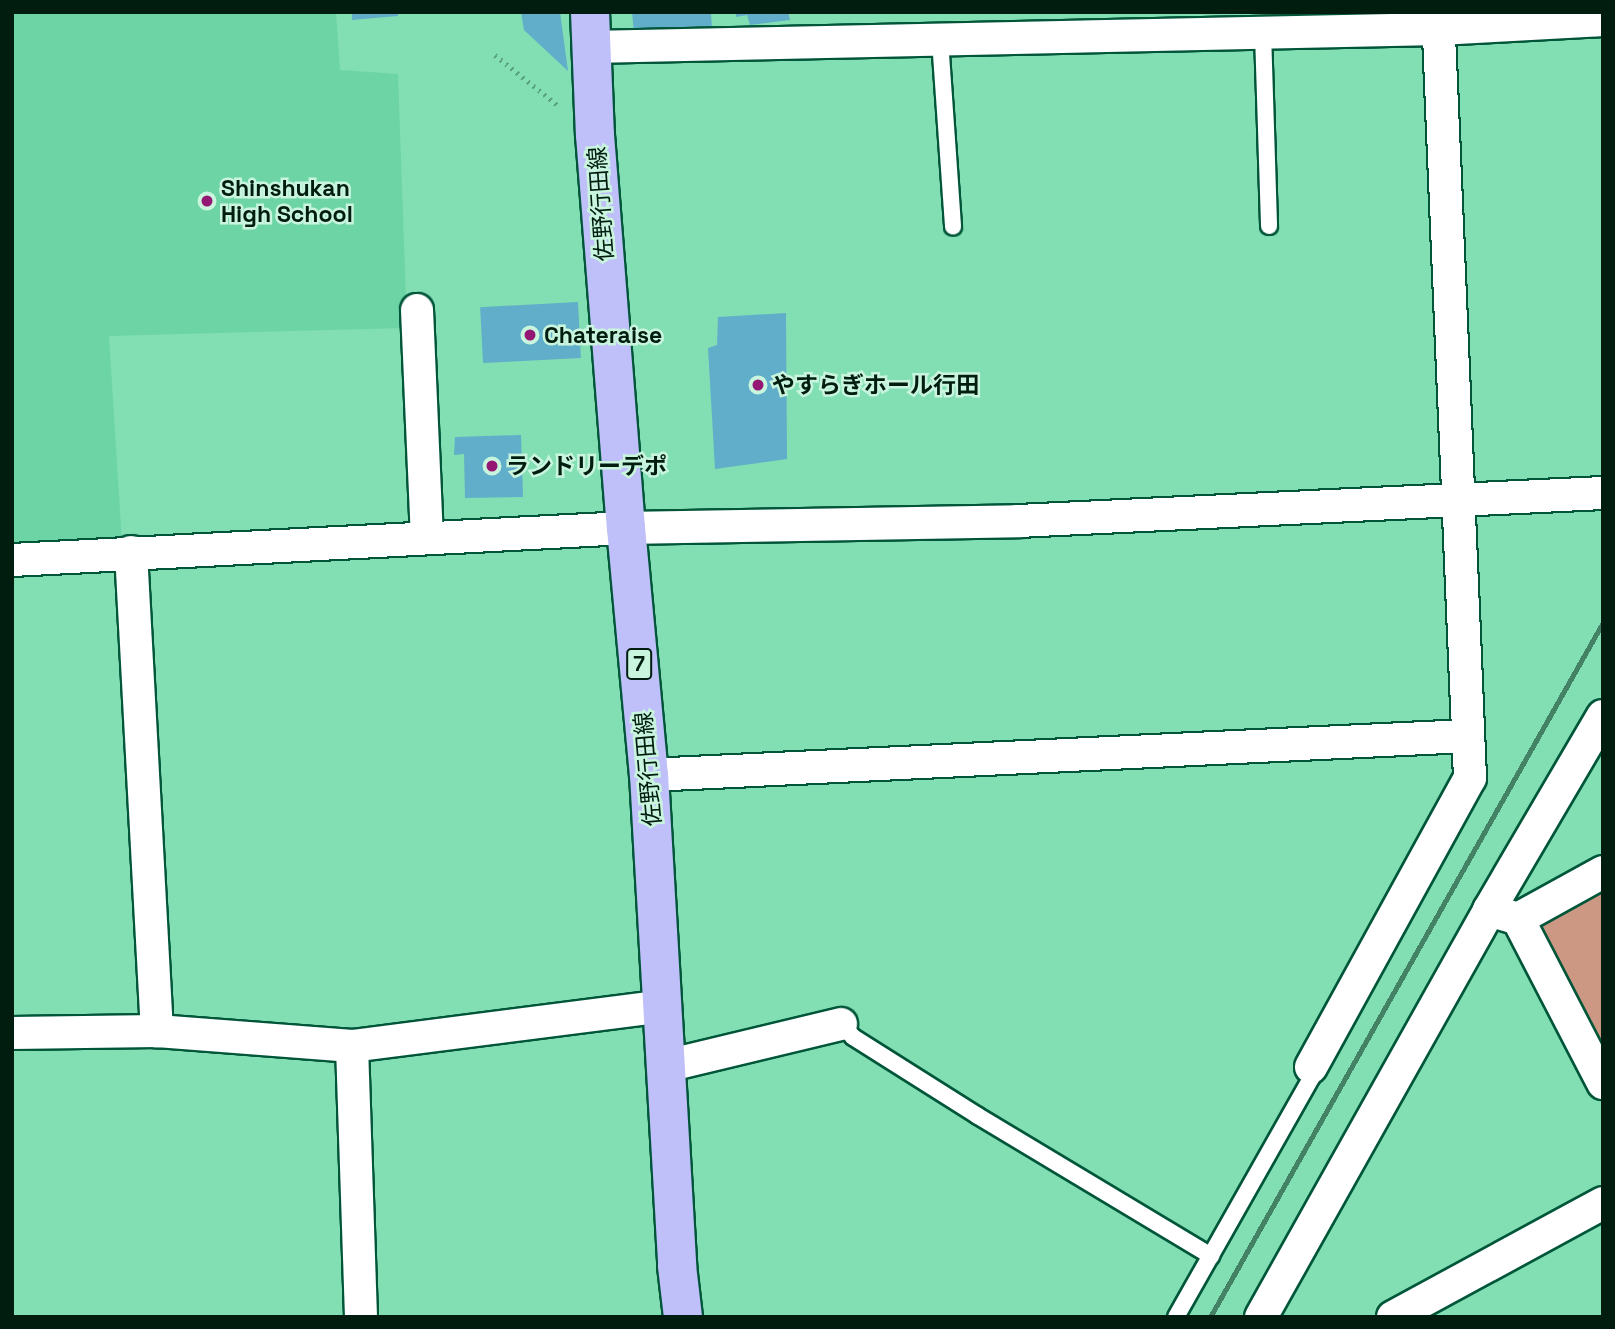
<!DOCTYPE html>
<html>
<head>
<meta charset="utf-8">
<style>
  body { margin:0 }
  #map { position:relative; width:1615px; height:1329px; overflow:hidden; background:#82dfb3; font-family:"Space Grotesk","Noto Sans JP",sans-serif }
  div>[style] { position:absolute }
  .built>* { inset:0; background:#6dd4a5 }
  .green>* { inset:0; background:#cc9884 }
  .building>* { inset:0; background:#60aec9; transform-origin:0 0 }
  .path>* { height:4.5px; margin-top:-2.25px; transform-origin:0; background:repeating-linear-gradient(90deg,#5aa380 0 2px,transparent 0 7px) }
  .roads { filter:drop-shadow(2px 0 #015639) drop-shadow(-2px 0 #015639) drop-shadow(0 2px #015639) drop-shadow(0 -2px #015639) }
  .service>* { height:16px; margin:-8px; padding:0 8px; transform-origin:8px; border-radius:8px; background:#fff }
  .minor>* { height:32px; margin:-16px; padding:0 16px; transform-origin:16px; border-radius:16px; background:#fff }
  .primary>* { height:38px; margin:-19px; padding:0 19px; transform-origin:19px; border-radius:19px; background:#bfbff9 }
  .rail>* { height:5px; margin:-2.5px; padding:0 2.5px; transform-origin:2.5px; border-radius:2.5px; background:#448265 }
  .dots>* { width:19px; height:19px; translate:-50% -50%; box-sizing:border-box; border:4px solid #c9f5de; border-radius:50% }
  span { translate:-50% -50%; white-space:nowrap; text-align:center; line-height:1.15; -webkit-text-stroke:5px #c9f5de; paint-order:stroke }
  .shield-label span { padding:2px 5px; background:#c9f5de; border:2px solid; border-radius:5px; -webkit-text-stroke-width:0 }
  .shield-label { font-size:21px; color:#001d10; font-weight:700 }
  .poi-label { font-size:23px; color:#001d10; font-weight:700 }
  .left { translate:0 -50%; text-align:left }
  .street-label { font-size:23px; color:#001d10 }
  .frame { position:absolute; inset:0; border:14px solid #001d10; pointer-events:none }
</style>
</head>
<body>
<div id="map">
  <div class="built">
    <i style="clip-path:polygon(12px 12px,336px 12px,340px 70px,398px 74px,407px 328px,109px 336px,122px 542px,12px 546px)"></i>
  </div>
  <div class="green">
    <i style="clip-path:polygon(1603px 885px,1603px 1052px,1532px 925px)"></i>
  </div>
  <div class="building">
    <i style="clip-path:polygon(352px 12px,398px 12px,398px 16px,352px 20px)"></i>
    <i style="clip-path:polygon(521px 12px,560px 12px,568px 71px,524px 30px)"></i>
    <i style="clip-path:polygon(632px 12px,711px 12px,712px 30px,634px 34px)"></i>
    <i style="clip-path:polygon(736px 12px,788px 12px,790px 20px,750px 25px,747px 15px,736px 17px)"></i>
    <i style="left:578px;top:302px;width:56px;height:98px;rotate:87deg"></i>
    <i style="clip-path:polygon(786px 313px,787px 459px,715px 469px,708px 348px,717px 345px,718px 317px)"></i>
    <i style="clip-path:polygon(521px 435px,523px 497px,465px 498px,464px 454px,454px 455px,455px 437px)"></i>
  </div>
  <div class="path">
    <i style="left:495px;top:55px;width:82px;rotate:38.6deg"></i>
  </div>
  <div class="roads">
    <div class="service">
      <i style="left:1263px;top:33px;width:193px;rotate:88.2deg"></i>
      <i style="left:940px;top:40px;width:187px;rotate:86deg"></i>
      <i style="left:841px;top:1024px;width:18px;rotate:47deg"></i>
      <i style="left:853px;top:1037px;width:148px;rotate:32.3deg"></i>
      <i style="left:978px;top:1116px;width:272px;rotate:31deg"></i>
      <i style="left:1176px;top:1317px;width:276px;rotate:-60.5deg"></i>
      <i style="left:1312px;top:1077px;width:10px;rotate:-96deg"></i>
    </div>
    <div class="minor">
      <i style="left:590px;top:47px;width:849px;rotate:-1.21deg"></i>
      <i style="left:1439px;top:29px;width:164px;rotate:-3.1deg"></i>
      <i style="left:417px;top:310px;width:227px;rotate:87.5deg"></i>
      <i style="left:131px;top:552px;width:480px;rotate:86.9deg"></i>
      <i style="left:12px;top:560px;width:615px;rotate:-2.98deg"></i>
      <i style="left:626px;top:528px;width:392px;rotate:-1deg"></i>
      <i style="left:1018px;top:521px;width:586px;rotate:-2.74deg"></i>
      <i style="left:649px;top:775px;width:819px;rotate:-2.73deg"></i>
      <i style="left:1603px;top:872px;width:97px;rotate:151.1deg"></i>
      <i style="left:1518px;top:919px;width:185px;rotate:62.6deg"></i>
      <i style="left:1489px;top:910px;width:225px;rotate:-59.6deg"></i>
      <i style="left:12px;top:1033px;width:145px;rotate:-0.8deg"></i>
      <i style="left:157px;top:1031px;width:196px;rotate:4.4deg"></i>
      <i style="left:352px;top:1046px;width:314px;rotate:-7.3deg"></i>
      <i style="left:352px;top:1046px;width:271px;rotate:88.1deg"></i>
      <i style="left:666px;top:1066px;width:180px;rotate:-13.5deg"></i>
      <i style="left:1311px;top:1067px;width:330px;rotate:-61.2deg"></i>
      <i style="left:1470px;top:778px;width:767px;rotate:-92.39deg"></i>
      <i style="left:1261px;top:1317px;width:467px;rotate:-60.7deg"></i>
      <i style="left:1489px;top:910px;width:30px;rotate:17deg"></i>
      <i style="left:1393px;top:1317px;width:239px;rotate:-28.5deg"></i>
    </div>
    <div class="primary">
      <i style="left:590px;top:12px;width:123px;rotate:87.7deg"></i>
      <i style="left:595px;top:135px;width:394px;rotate:85.5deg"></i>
      <i style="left:626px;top:528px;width:248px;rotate:84.7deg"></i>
      <i style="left:649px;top:775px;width:492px;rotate:86.7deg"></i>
      <i style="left:677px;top:1266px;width:51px;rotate:83.3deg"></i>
    </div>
  </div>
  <div class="rail">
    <i style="left:1210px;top:1317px;width:798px;rotate:-60.51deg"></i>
  </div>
  <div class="dots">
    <i style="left:207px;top:201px;background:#941873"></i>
    <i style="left:530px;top:335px;background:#941873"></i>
    <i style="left:758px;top:385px;background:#941873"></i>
    <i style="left:492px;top:466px;background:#941873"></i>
  </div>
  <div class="shield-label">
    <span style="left:639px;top:664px">7</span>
  </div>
  <div class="poi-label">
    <span class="left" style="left:221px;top:201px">Shinshukan<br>High School</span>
    <span class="left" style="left:544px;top:335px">Chateraise</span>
    <span class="left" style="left:772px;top:385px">やすらぎホール行田</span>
    <span class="left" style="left:506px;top:466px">ランドリーデポ</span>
  </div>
  <div class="street-label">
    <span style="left:601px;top:204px;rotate:-94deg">佐野行田線</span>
    <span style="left:648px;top:769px;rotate:-95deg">佐野行田線</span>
  </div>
  <div class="frame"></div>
</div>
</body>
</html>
